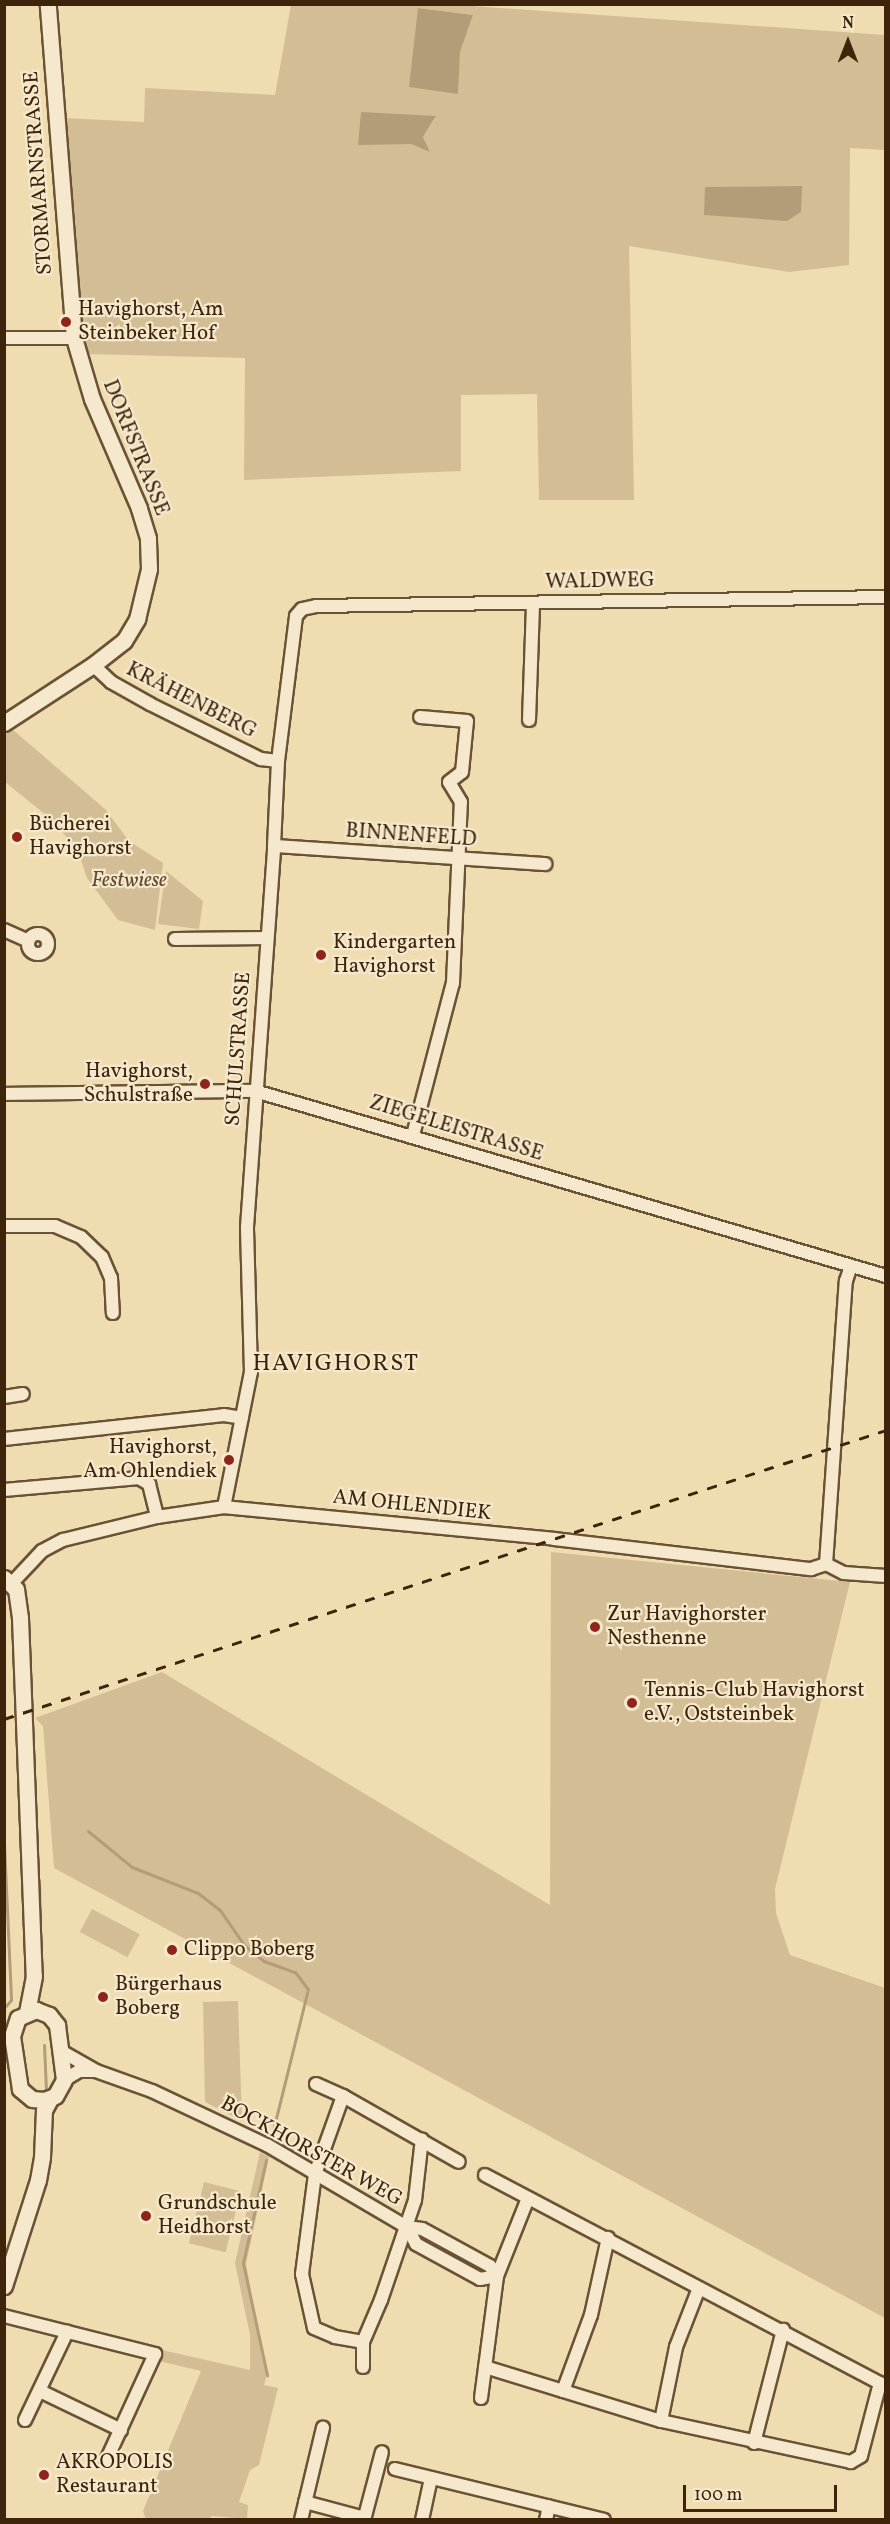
<!DOCTYPE html>
<html>
<head>
<meta charset="utf-8">
<style>
  body { margin:0 }
  #map { position:relative; width:890px; height:2524px; overflow:hidden; background:#f0dcb1; font-family:Vollkorn,serif }
  div>[style] { position:absolute }
  .green>* { inset:0; background:#d2bd95; transform-origin:0 0 }
  .water>* { inset:0; background:#b39d79 }
  .stream>* { height:3px; margin:-1.5px; padding:0 1.5px; transform-origin:1.5px; border-radius:1.5px; background:#b39d79 }
  .roads { filter:drop-shadow(2px 0 #6a5234) drop-shadow(-2px 0 #6a5234) drop-shadow(0 2px #6a5234) drop-shadow(0 -2px #6a5234) }
  .minor>* { height:12px; margin:-6px; padding:0 6px; transform-origin:6px; border-radius:6px; background:#f5e8cc }
  .minor>.ring { margin:-6px; padding:0; box-sizing:content-box; background:none; border:12px solid #f5e8cc; border-radius:50% }
  .tertiary>* { height:15px; margin:-7.5px; padding:0 7.5px; transform-origin:7.5px; border-radius:7.5px; background:#f5e8cc }
  .rail>* { height:3px; margin-top:-1.5px; transform-origin:0; background:repeating-linear-gradient(90deg,#3d240b 0 10px,transparent 0 20px) }
  .dots>* { width:16px; height:16px; translate:-50% -50%; box-sizing:border-box; border:3px solid #f5e8cc; border-radius:50% }
  span { translate:-50% -50%; white-space:nowrap; text-align:center; line-height:1.15; -webkit-text-stroke:4.5px #f5e8cc; paint-order:stroke }
  .street-label { font-size:21px; color:#3d240b }
  .poi-label { font-size:21px; color:#3d240b }
  .left { translate:0 -50%; text-align:left }
  .right { translate:-100% -50%; text-align:right }
  .park-label { font-size:21px; color:#624a2e; font-style:italic }
  .quarter-label { font-size:24px; color:#3d240b; letter-spacing:1.5px }
  .frame { position:absolute; inset:0; border:6px solid #3d240b; pointer-events:none }
  .north { position:absolute; left:818px; top:12px; width:60px; height:60px; -webkit-text-stroke:4px #f5e8cc; paint-order:stroke; rotate:0deg; font-size:16px; font-weight:700; line-height:24px; text-align:center; color:#3d240b }
  .north::after { content:''; display:block; margin:auto; width:21px; height:27px; background:#3d240b; clip-path:polygon(50% 0,100% 100%,50% 72%,0 100%) }
  .scale { position:absolute; left:683px; top:2485px; width:154px; height:27px; box-sizing:border-box; border:3px solid #3d240b; border-top:0; padding-left:8px; font-size:18px; line-height:21px; white-space:nowrap; color:#3d240b; -webkit-text-stroke:4px #f5e8cc; paint-order:stroke }
</style>
</head>
<body>
<div id="map">
  <div class="green">
    <i style="clip-path:polygon(evenodd,291px 5px,458px 5px,885px 35px,885px 150px,850px 148px,849px 265px,789px 272px,629px 246px,634px 500px,539px 500px,537px 394px,461px 395px,461px 471px,244px 480px,245px 358px,86px 354px,72px 251px,64px 118px,144px 122px,145px 88px,275px 95px,291px 5px,418px 8px,473px 15px,460px 52px,457px 94px,418px 8px,291px 5px,436px 117px,423px 137px,429px 151px,411px 144px,436px 117px)"></i>
    <i style="clip-path:polygon(12px 729px,105px 809px,129px 841px,163px 863px,155px 930px,118px 920px,87px 878px,77px 848px,46px 815px,5px 782px,5px 735px)"></i>
    <i style="clip-path:polygon(166px 871px,203px 901px,199px 929px,158px 924px)"></i>
    <i style="clip-path:polygon(551px 1552px,850px 1582px,775px 1889px,776px 1913px,790px 1955px,885px 1988px,885px 2318px,54px 1868px,43px 1726px,35px 1718px,162px 1672px,550px 1905px)"></i>
    <i style="left:92px;top:1909px;width:54px;height:26px;rotate:28deg"></i>
    <i style="clip-path:polygon(238px 2001px,242px 2121px,205px 2102px,203px 2002px)"></i>
    <i style="clip-path:polygon(260px 2152px,269px 2157px,246px 2264px,267px 2374px,264px 2385px,278px 2388px,259px 2465px,250px 2470px,239px 2502px,248px 2505px,247px 2519px,212px 2516px,209px 2519px,146px 2519px,143px 2511px,201px 2371px,159px 2361px,162px 2350px,250px 2370px,250px 2335px,235px 2263px)"></i>
    <i style="left:204px;top:2182px;width:38px;height:63px;rotate:14deg"></i>
  </div>
  <div class="water">
    <i style="clip-path:polygon(418px 8px,473px 15px,460px 52px,458px 94px,409px 87px)"></i>
    <i style="clip-path:polygon(361px 112px,436px 116px,423px 137px,430px 152px,411px 144px,358px 145px)"></i>
    <i style="clip-path:polygon(802px 186px,801px 212px,787px 221px,704px 215px,705px 187px)"></i>
  </div>
  <div class="stream">
    <i style="left:88px;top:1831px;width:57px;rotate:39.3deg"></i>
    <i style="left:132px;top:1867px;width:71px;rotate:21.5deg"></i>
    <i style="left:198px;top:1893px;width:28px;rotate:38deg"></i>
    <i style="left:220px;top:1910px;width:42px;rotate:55.6deg"></i>
    <i style="left:244px;top:1945px;width:26px;rotate:39deg"></i>
    <i style="left:264px;top:1961px;width:33px;rotate:20deg"></i>
    <i style="left:295px;top:1972px;width:21px;rotate:53deg"></i>
    <i style="left:308px;top:1989px;width:150px;rotate:103.9deg"></i>
    <i style="left:4px;top:1844px;width:156px;rotate:87.4deg"></i>
    <i style="left:11px;top:2000px;width:11px;rotate:131deg"></i>
    <i style="left:39px;top:1880px;width:50px;rotate:88.9deg"></i>
    <i style="left:41px;top:1963px;width:5px;rotate:90deg"></i>
    <i style="left:44px;top:2045px;width:46px;rotate:87.5deg"></i>
    <i style="left:266px;top:2160px;width:106px;rotate:102.6deg"></i>
    <i style="left:243px;top:2263px;width:115px;rotate:77.9deg"></i>
  </div>
  <div class="roads">
    <div class="minor">
      <i style="left:4px;top:338px;width:70px"></i>
      <i style="left:93px;top:665px;width:25px;rotate:43deg"></i>
      <i style="left:111px;top:682px;width:45px;rotate:29.4deg"></i>
      <i style="left:150px;top:704px;width:124px;rotate:26.4deg"></i>
      <i style="left:261px;top:759px;width:17px;rotate:7deg"></i>
      <i style="left:529px;top:720px;width:117px;rotate:-88deg"></i>
      <i style="left:274px;top:846px;width:272px;rotate:3.8deg"></i>
      <i style="left:4px;top:930px;width:27px;rotate:24deg"></i>
      <i class="ring" style="left:28px;top:934px;width:8px;height:8px"></i>
      <i style="left:175px;top:939px;width:92px;rotate:-0.6deg"></i>
      <i style="left:4px;top:1094px;width:251px;rotate:-0.7deg"></i>
      <i style="left:255px;top:1091px;width:658px;rotate:16.34deg"></i>
      <i style="left:413px;top:1135px;width:157px;rotate:-75.3deg"></i>
      <i style="left:453px;top:983px;width:181px;rotate:-87.5deg"></i>
      <i style="left:461px;top:802px;width:23px;rotate:-121deg"></i>
      <i style="left:449px;top:782px;width:16px;rotate:-38deg"></i>
      <i style="left:462px;top:772px;width:51px;rotate:-84.4deg"></i>
      <i style="left:467px;top:721px;width:47px;rotate:-175.1deg"></i>
      <i style="left:4px;top:1226px;width:51px"></i>
      <i style="left:55px;top:1226px;width:28px;rotate:23deg"></i>
      <i style="left:81px;top:1237px;width:29px;rotate:44deg"></i>
      <i style="left:102px;top:1257px;width:23px;rotate:67deg"></i>
      <i style="left:111px;top:1278px;width:35px;rotate:87deg"></i>
      <i style="left:4px;top:1397px;width:19px;rotate:-9deg"></i>
      <i style="left:4px;top:1439px;width:221px;rotate:-6.2deg"></i>
      <i style="left:224px;top:1415px;width:18px;rotate:9deg"></i>
      <i style="left:4px;top:1490px;width:136px;rotate:-5.1deg"></i>
      <i style="left:139px;top:1478px;width:12px;rotate:31deg"></i>
      <i style="left:149px;top:1484px;width:34px;rotate:76deg"></i>
      <i style="left:224px;top:1507px;width:138px;rotate:-78.7deg"></i>
      <i style="left:251px;top:1372px;width:145px;rotate:-91.6deg"></i>
      <i style="left:247px;top:1227px;width:382px;rotate:-85.9deg"></i>
      <i style="left:274px;top:846px;width:85px;rotate:-87.3deg"></i>
      <i style="left:278px;top:761px;width:146px;rotate:-82.9deg"></i>
      <i style="left:296px;top:616px;width:9px;rotate:-49deg"></i>
      <i style="left:302px;top:609px;width:14px;rotate:-12deg"></i>
      <i style="left:316px;top:606px;width:570px;rotate:-0.9deg"></i>
      <i style="left:826px;top:1564px;width:284px;rotate:-86deg"></i>
      <i style="left:846px;top:1281px;width:16px;rotate:-72deg"></i>
      <i style="left:12px;top:1583px;width:44px;rotate:-46.8deg"></i>
      <i style="left:42px;top:1551px;width:24px;rotate:-28deg"></i>
      <i style="left:63px;top:1540px;width:97px;rotate:-13.7deg"></i>
      <i style="left:157px;top:1517px;width:68px;rotate:-8.5deg"></i>
      <i style="left:224px;top:1507px;width:332px;rotate:5.5deg"></i>
      <i style="left:554px;top:1539px;width:259px;rotate:6.7deg"></i>
      <i style="left:811px;top:1569px;width:16px;rotate:-18deg"></i>
      <i style="left:826px;top:1564px;width:20px;rotate:27deg"></i>
      <i style="left:844px;top:1573px;width:42px;rotate:4.1deg"></i>
      <i style="left:61px;top:2051px;width:40px;rotate:29.7deg"></i>
      <i style="left:96px;top:2071px;width:59px;rotate:19.7deg"></i>
      <i style="left:152px;top:2091px;width:127px;rotate:25.2deg"></i>
      <i style="left:267px;top:2145px;width:162px;rotate:30.4deg"></i>
      <i style="left:407px;top:2227px;width:19px;rotate:62deg"></i>
      <i style="left:416px;top:2244px;width:73px;rotate:28.7deg"></i>
      <i style="left:480px;top:2279px;width:17px;rotate:-10deg"></i>
      <i style="left:497px;top:2276px;width:12px;rotate:-125deg"></i>
      <i style="left:490px;top:2266px;width:77px;rotate:-151.4deg"></i>
      <i style="left:422px;top:2229px;width:15px;rotate:-172deg"></i>
      <i style="left:64px;top:2080px;width:17px;rotate:-31deg"></i>
      <i style="left:79px;top:2071px;width:15px"></i>
      <i style="left:316px;top:2084px;width:30px;rotate:24deg"></i>
      <i style="left:343px;top:2096px;width:133px;rotate:29.6deg"></i>
      <i style="left:343px;top:2096px;width:83px;rotate:109.7deg"></i>
      <i style="left:315px;top:2174px;width:101px;rotate:97.4deg"></i>
      <i style="left:302px;top:2274px;width:55px;rotate:77.5deg"></i>
      <i style="left:314px;top:2328px;width:23px;rotate:23deg"></i>
      <i style="left:335px;top:2337px;width:28px;rotate:10deg"></i>
      <i style="left:485px;top:2175px;width:446px;rotate:27.8deg"></i>
      <i style="left:880px;top:2383px;width:75px;rotate:104.6deg"></i>
      <i style="left:861px;top:2456px;width:12px;rotate:149deg"></i>
      <i style="left:851px;top:2462px;width:194px;rotate:-167.8deg"></i>
      <i style="left:661px;top:2421px;width:184px;rotate:-162.9deg"></i>
      <i style="left:4px;top:2316px;width:156px;rotate:14.1deg"></i>
      <i style="left:155px;top:2354px;width:118px;rotate:114.6deg"></i>
      <i style="left:363px;top:2367px;width:25px;rotate:-90deg"></i>
      <i style="left:363px;top:2342px;width:46px;rotate:-66.8deg"></i>
      <i style="left:381px;top:2300px;width:106px;rotate:-71.2deg"></i>
      <i style="left:415px;top:2200px;width:61px;rotate:-83.5deg"></i>
      <i style="left:40px;top:2391px;width:90px;rotate:25.7deg"></i>
      <i style="left:563px;top:2391px;width:81px;rotate:-69.8deg"></i>
      <i style="left:591px;top:2315px;width:79px;rotate:-77.6deg"></i>
      <i style="left:481px;top:2398px;width:123px;rotate:-82.5deg"></i>
      <i style="left:497px;top:2276px;width:84px;rotate:-68.3deg"></i>
      <i style="left:25px;top:2420px;width:98px;rotate:-64.5deg"></i>
      <i style="left:661px;top:2421px;width:76px;rotate:-78.5deg"></i>
      <i style="left:676px;top:2347px;width:63px;rotate:-68.7deg"></i>
      <i style="left:754px;top:2443px;width:117px;rotate:-75.6deg"></i>
      <i style="left:395px;top:2469px;width:215px;rotate:13.7deg"></i>
      <i style="left:305px;top:2502px;width:62px;rotate:14.9deg"></i>
      <i style="left:301px;top:2520px;width:95px;rotate:-76.6deg"></i>
      <i style="left:364px;top:2520px;width:70px;rotate:-75.2deg"></i>
      <i style="left:422px;top:2520px;width:43px;rotate:-77.9deg"></i>
      <i style="left:546px;top:2520px;width:14px;rotate:-78deg"></i>
    </div>
    <div class="tertiary">
      <i style="left:4px;top:723px;width:106px;rotate:-33.1deg"></i>
      <i style="left:93px;top:665px;width:39px;rotate:-38deg"></i>
      <i style="left:124px;top:641px;width:26px;rotate:-59deg"></i>
      <i style="left:137px;top:619px;width:51px;rotate:-76.5deg"></i>
      <i style="left:149px;top:569px;width:31px;rotate:-92deg"></i>
      <i style="left:148px;top:538px;width:31px;rotate:-107deg"></i>
      <i style="left:139px;top:508px;width:119px;rotate:-113.3deg"></i>
      <i style="left:92px;top:399px;width:64px;rotate:-106.4deg"></i>
      <i style="left:74px;top:338px;width:335px;rotate:-94.5deg"></i>
      <i style="left:4px;top:1578px;width:16px;rotate:43deg"></i>
      <i style="left:16px;top:1589px;width:29px;rotate:82deg"></i>
      <i style="left:20px;top:1618px;width:358px;rotate:87.8deg"></i>
      <i style="left:34px;top:1976px;width:37px;rotate:101deg"></i>
      <i style="left:36px;top:2010px;width:14px;rotate:21deg"></i>
      <i style="left:49px;top:2015px;width:13px;rotate:51deg"></i>
      <i style="left:57px;top:2025px;width:55px;rotate:82.7deg"></i>
      <i style="left:64px;top:2080px;width:18px;rotate:119deg"></i>
      <i style="left:55px;top:2096px;width:12px;rotate:160deg"></i>
      <i style="left:44px;top:2100px;width:12px;rotate:-175deg"></i>
      <i style="left:32px;top:2099px;width:16px;rotate:-140deg"></i>
      <i style="left:20px;top:2089px;width:54px;rotate:-98.6deg"></i>
      <i style="left:12px;top:2036px;width:19px;rotate:-72deg"></i>
      <i style="left:18px;top:2018px;width:20px;rotate:-24deg"></i>
      <i style="left:4px;top:2286px;width:111px;rotate:-72.2deg"></i>
      <i style="left:38px;top:2180px;width:23px;rotate:-80deg"></i>
      <i style="left:42px;top:2157px;width:47px;rotate:-87.6deg"></i>
      <i style="left:44px;top:2110px;width:13px;rotate:-61deg"></i>
    </div>
  </div>
  <div class="rail">
    <i style="left:4px;top:1719px;width:928px;rotate:-18.14deg"></i>
  </div>
  <div class="dots">
    <i style="left:66px;top:322px;background:#8f2418"></i>
    <i style="left:17px;top:837px;background:#8f2418"></i>
    <i style="left:321px;top:955px;background:#8f2418"></i>
    <i style="left:205px;top:1084px;background:#8f2418"></i>
    <i style="left:229px;top:1460px;background:#8f2418"></i>
    <i style="left:595px;top:1627px;background:#8f2418"></i>
    <i style="left:632px;top:1703px;background:#8f2418"></i>
    <i style="left:172px;top:1950px;background:#8f2418"></i>
    <i style="left:103px;top:1997px;background:#8f2418"></i>
    <i style="left:146px;top:2216px;background:#8f2418"></i>
    <i style="left:44px;top:2475px;background:#8f2418"></i>
  </div>
  <div class="street-label">
    <span style="left:39px;top:173px;rotate:-94deg">STORMARNSTRASSE</span>
    <span style="left:135px;top:448px;rotate:68deg">DORFSTRASSE</span>
    <span style="left:600px;top:582px;rotate:-1deg">WALDWEG</span>
    <span style="left:191px;top:701px;rotate:27deg">KRÄHENBERG</span>
    <span style="left:411px;top:836px;rotate:4deg">BINNENFELD</span>
    <span style="left:239px;top:1049px;rotate:-86deg">SCHULSTRASSE</span>
    <span style="left:456px;top:1129px;rotate:17deg">ZIEGELEISTRASSE</span>
    <span style="left:412px;top:1506px;rotate:6deg">AM OHLENDIEK</span>
    <span style="left:311px;top:2152px;rotate:29deg">BOCKHORSTER WEG</span>
  </div>
  <div class="poi-label">
    <span class="left" style="left:78px;top:322px">Havighorst, Am<br>Steinbeker Hof</span>
    <span class="left" style="left:29px;top:837px">Bücherei<br>Havighorst</span>
    <span class="left" style="left:333px;top:955px">Kindergarten<br>Havighorst</span>
    <span class="right" style="left:193px;top:1084px">Havighorst,<br>Schulstraße</span>
    <span class="right" style="left:217px;top:1460px">Havighorst,<br>Am Ohlendiek</span>
    <span class="left" style="left:607px;top:1627px">Zur Havighorster<br>Nesthenne</span>
    <span class="left" style="left:644px;top:1703px">Tennis-Club Havighorst<br>e.V., Oststeinbek</span>
    <span class="left" style="left:184px;top:1950px">Clippo Boberg</span>
    <span class="left" style="left:115px;top:1997px">Bürgerhaus<br>Boberg</span>
    <span class="left" style="left:158px;top:2216px">Grundschule<br>Heidhorst</span>
    <span class="left" style="left:56px;top:2475px">AKROPOLIS<br>Restaurant</span>
  </div>
  <div class="park-label">
    <span style="left:129px;top:881px">Festwiese</span>
  </div>
  <div class="quarter-label">
    <span style="left:336px;top:1365px">HAVIGHORST</span>
  </div>
  <div class="frame"></div>
  <div class="north">N</div>
  <div class="scale">100 m</div>
</div>
</body>
</html>
